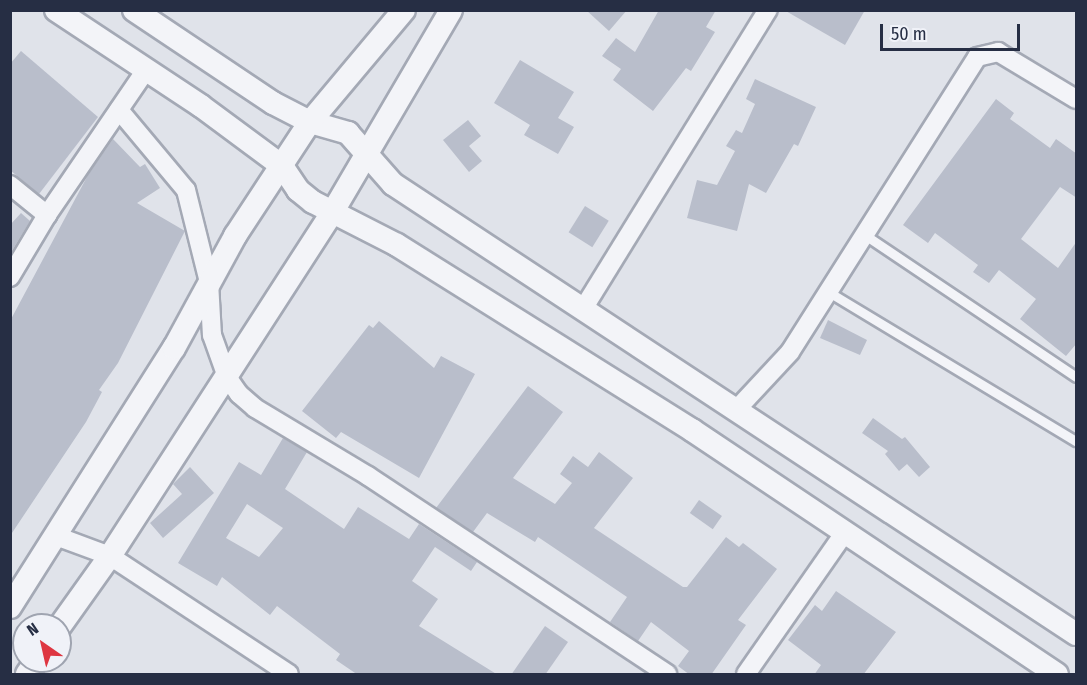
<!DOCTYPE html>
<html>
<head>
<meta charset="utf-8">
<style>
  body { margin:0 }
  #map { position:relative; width:1087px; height:685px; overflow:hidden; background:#e0e3ea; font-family:"Fira Sans Condensed",sans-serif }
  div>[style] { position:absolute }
  .building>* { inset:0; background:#b9becb; transform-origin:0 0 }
  .roads { filter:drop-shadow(2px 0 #a4a9b5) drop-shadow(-2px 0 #a4a9b5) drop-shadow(0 2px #a4a9b5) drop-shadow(0 -2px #a4a9b5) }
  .service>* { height:9px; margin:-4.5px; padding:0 4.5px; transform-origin:4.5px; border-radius:4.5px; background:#f3f4f8 }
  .minor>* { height:18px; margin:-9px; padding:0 9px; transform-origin:9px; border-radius:9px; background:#f3f4f8 }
  .tertiary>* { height:22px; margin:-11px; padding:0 11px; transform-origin:11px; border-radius:11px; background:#f3f4f8 }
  span { translate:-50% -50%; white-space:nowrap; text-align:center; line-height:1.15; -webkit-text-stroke:4.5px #f0f2f8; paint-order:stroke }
  .frame { position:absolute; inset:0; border:12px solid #262e44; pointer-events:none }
  .north { position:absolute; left:12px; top:613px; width:60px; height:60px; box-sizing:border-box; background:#f0f2f8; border:2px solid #9fa4b0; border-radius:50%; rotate:326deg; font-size:16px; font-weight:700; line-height:24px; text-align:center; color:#262e44 }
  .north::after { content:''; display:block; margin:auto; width:21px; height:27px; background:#de3641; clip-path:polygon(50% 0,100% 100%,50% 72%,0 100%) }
  .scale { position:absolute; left:880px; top:24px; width:140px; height:27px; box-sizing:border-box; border:3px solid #262e44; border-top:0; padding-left:8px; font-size:18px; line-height:21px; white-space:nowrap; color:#262e44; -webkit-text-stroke:4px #f0f2f8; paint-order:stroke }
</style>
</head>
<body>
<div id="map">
  <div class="building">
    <i style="clip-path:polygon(586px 10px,627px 10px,609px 31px)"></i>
    <i style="clip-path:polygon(659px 10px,716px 10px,706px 27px,715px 32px,691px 71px,686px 68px,653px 111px,613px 80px,621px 69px,602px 56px,616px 38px,635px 52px)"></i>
    <i style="clip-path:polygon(784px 10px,865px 10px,845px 45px)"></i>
    <i style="clip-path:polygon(21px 51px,98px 117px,39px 194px,10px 170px,10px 64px)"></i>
    <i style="clip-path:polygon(520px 60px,574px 92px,558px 118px,574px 127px,558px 154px,524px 135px,530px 125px,494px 103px)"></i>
    <i style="clip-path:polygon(755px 79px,816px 107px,798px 146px,794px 144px,766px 193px,749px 184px,737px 231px,687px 218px,697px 180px,717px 185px,735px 151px,726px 146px,736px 130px,742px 133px,755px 104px,746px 99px)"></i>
    <i style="clip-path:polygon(996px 99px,1014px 113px,1010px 119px,1050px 148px,1056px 139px,1077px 154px,1077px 198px,1060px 187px,1021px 239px,1058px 268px,1077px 241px,1077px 343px,1066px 356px,1020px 319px,1036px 299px,999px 270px,989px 283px,973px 272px,978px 265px,935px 233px,928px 243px,903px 225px)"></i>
    <i style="clip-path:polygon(468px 120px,481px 136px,469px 146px,482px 161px,469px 172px,443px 140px)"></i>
    <i style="clip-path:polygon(113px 139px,140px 167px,145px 164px,160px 188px,137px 203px,185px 231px,118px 363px,99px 390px,102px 392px,86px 422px,10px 536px,10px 321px,88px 175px)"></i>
    <i style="left:585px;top:206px;width:28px;height:31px;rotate:32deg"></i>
    <i style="clip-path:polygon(21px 213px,30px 221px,10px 254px,10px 225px)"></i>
    <i style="clip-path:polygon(828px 320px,867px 340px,860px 355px,820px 338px)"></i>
    <i style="clip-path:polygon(379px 321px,434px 368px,441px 356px,475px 374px,419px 478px,341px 432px,336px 438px,302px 411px,369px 325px,373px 328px)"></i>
    <i style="clip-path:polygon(528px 386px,563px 412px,513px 478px,555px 504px,572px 483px,560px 474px,573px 456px,588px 467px,599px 452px,633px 478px,594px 528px,683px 587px,687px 587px,726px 537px,739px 547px,743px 543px,777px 569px,738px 620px,746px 625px,711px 675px,690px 675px,678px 666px,689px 651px,651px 622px,638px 641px,610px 622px,627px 597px,538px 537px,535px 542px,487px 513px,473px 532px,436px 508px)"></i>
    <i style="clip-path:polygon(873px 418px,902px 439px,905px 437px,930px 467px,919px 477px,907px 464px,899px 471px,885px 454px,888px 451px,862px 433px)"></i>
    <i style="clip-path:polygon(evenodd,283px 438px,307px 452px,285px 489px,344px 529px,358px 507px,409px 539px,419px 524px,477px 562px,471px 571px,435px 547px,412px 581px,438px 599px,419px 626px,498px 675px,358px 675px,336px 660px,340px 654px,277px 606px,270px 615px,222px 577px,217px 586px,178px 563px,239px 462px,261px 475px,283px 438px,247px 504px,283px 528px,259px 557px,226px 538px,247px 504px)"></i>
    <i style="clip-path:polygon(190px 467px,214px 493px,163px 538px,150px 523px,182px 494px,173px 484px)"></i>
    <i style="left:699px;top:500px;width:28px;height:16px;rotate:35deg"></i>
    <i style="clip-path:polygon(836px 591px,896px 632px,863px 675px,814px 675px,821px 665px,788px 640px,815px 605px,822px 611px)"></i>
    <i style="clip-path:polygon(545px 626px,568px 642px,545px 675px,511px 675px)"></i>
  </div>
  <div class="roads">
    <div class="service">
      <i style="left:862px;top:233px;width:258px;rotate:33.9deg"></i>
      <i style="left:827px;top:291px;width:291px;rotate:31.1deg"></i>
    </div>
    <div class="minor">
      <i style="left:119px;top:110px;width:104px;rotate:50.1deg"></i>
      <i style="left:186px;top:190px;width:95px;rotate:76deg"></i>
      <i style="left:209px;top:282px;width:53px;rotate:86.8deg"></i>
      <i style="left:212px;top:335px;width:45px;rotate:70.3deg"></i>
      <i style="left:227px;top:377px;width:21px;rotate:55deg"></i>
      <i style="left:239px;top:394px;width:21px;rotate:41deg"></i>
      <i style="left:255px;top:408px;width:132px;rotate:31deg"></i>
      <i style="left:368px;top:476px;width:359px;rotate:33.5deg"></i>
      <i style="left:10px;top:185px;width:48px;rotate:39deg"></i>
      <i style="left:10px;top:277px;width:72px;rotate:-59.2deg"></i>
      <i style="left:47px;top:215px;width:176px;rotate:-55.7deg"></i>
      <i style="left:583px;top:309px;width:352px;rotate:-58.3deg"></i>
      <i style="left:736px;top:410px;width:79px;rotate:-47deg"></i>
      <i style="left:790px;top:352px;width:349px;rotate:-57.6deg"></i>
      <i style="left:977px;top:57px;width:22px;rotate:-13deg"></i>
      <i style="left:998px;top:52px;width:91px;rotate:31.1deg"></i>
      <i style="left:56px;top:536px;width:58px;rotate:20.3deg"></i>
      <i style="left:110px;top:556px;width:214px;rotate:33.4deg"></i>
      <i style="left:746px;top:674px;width:173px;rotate:-55.1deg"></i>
    </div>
    <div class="tertiary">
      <i style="left:56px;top:10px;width:174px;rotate:33.5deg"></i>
      <i style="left:201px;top:106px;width:101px;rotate:36.5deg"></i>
      <i style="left:282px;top:166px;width:29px;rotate:56deg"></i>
      <i style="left:298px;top:190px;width:19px;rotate:39deg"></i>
      <i style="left:313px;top:202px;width:94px;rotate:27.1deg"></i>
      <i style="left:397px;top:245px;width:348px;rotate:32.1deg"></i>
      <i style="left:692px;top:430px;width:439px;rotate:33.8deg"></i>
      <i style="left:134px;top:10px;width:167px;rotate:33.8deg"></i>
      <i style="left:273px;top:103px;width:42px;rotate:27.2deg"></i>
      <i style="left:310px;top:122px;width:40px;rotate:16deg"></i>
      <i style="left:348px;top:133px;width:68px;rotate:48.6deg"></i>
      <i style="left:393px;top:184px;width:818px;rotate:33.38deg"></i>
      <i style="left:10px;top:607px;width:307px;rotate:-57.7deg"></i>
      <i style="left:174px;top:348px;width:128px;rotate:-61.4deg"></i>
      <i style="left:235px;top:236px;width:136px;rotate:-56.7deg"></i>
      <i style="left:310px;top:122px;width:146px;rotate:-50deg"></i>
      <i style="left:60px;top:626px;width:86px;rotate:-54.5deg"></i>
      <i style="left:110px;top:556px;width:409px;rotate:-57.1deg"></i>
      <i style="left:332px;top:213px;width:235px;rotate:-59.6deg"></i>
      <i style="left:27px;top:674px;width:16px;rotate:-55deg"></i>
    </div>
  </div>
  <div class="frame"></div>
  <div class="north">N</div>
  <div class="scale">50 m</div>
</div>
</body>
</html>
